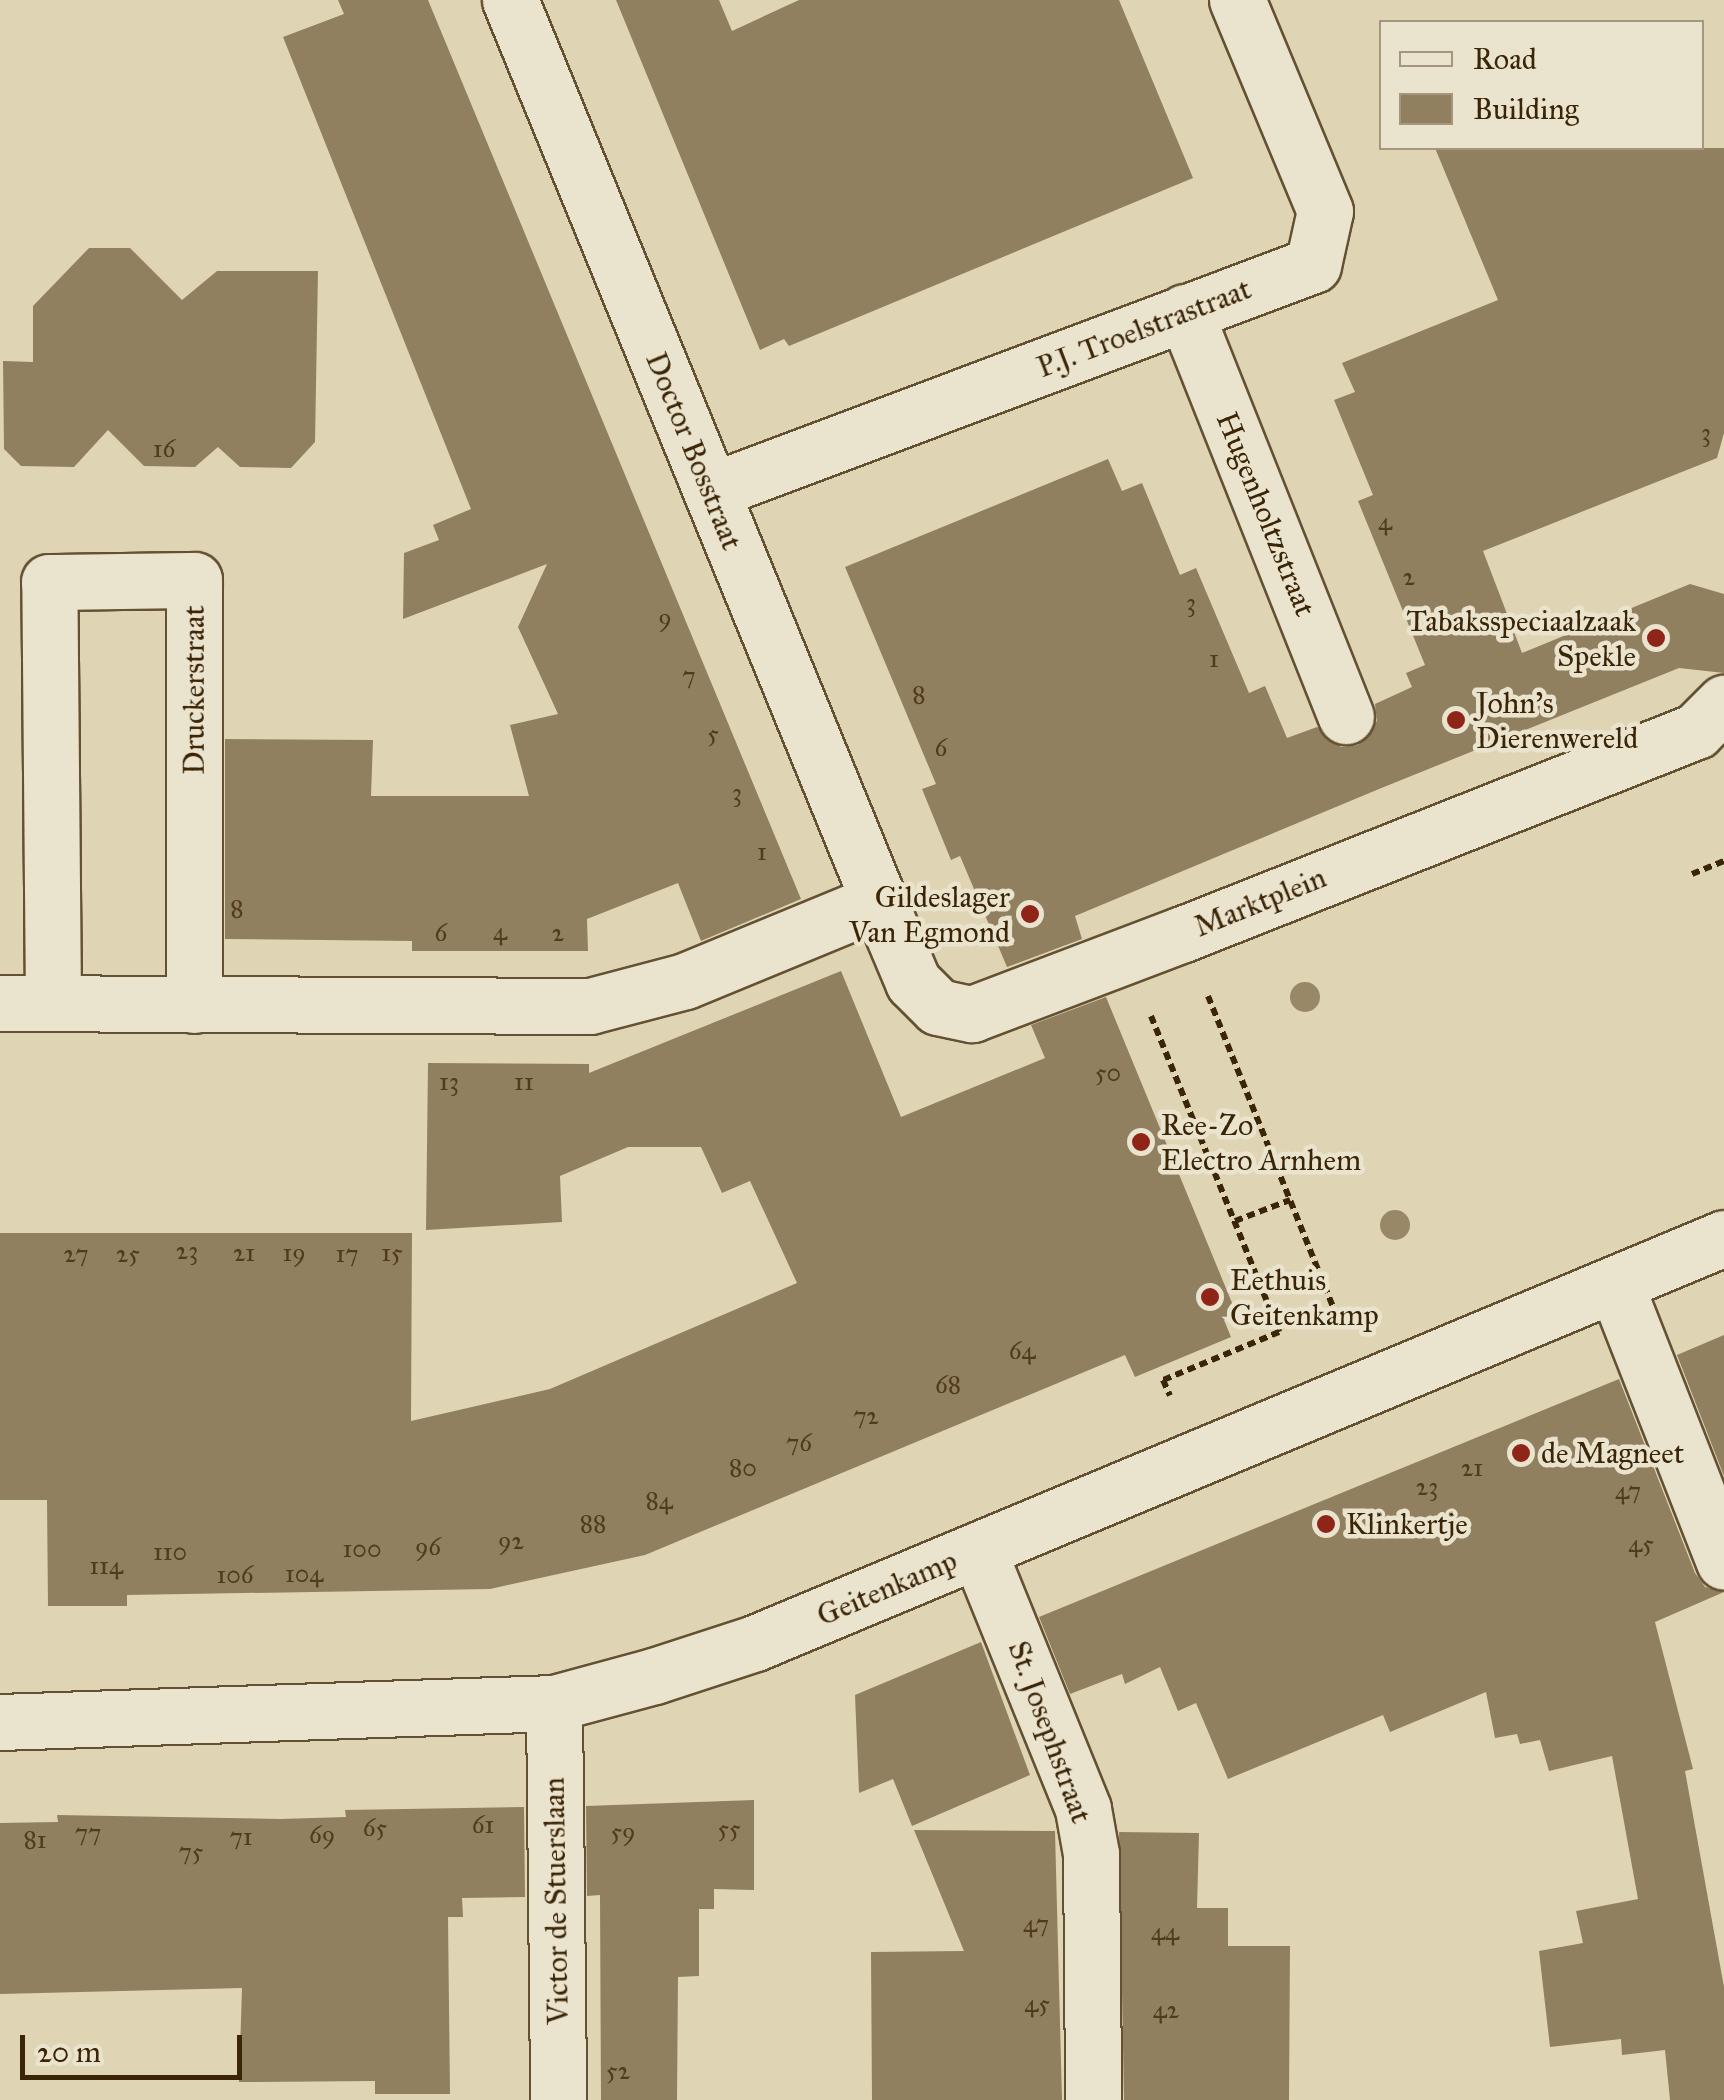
<!DOCTYPE html>
<html>
<head>
<meta charset="utf-8">
<style>
  body { margin:0 }
  #map { position:relative; width:1724px; height:2100px; overflow:hidden; background:#dfd4b3; font-family:"IM FELL Great Primer",serif }
  div>[style] { position:absolute }
  .building>* { inset:0; background:#908060 }
  .path>* { height:6px; margin-top:-3px; transform-origin:0; background:repeating-linear-gradient(90deg,#3b2507 0 8px,transparent 0 13px) }
  .roads { filter:drop-shadow(2px 0 #645132) drop-shadow(-2px 0 #645132) drop-shadow(0 2px #645132) drop-shadow(0 -2px #645132) }
  .minor>* { height:55px; margin:-27.5px; padding:0 27.5px; transform-origin:27.5px; border-radius:27.5px; background:#eae3ce }
  .trees>* { width:30px; height:30px; margin:-15px; border-radius:50%; background:#988868 }
  .dots>* { width:28px; height:28px; translate:-50% -50%; box-sizing:border-box; border:5px solid #eae3ce; border-radius:50% }
  span { translate:-50% -50%; white-space:nowrap; text-align:center; line-height:1.15; -webkit-text-stroke:9px #eae3ce; paint-order:stroke }
  .number-label { font-size:25px; color:#503c1d }
  .number-label span { -webkit-text-stroke-width:0 }
  .street-label { font-size:30px; color:#3b2507 }
  .poi-label { font-size:30px; color:#3b2507 }
  .right { translate:-100% -50%; text-align:right }
  .left { translate:0 -50%; text-align:left }
  .legend { position:absolute; left:1379px; top:20px; width:325px; height:130px; box-sizing:border-box; background:#eae3ce; border:2px solid #a4977e; margin:0; padding:12px 18px; list-style:none; font-size:30px; color:#3b2507 }
  .legend li { display:flex; align-items:center; gap:20px; height:50px }
  .legend b { width:50px; border:2px solid #a4977e }
  .scale { position:absolute; left:20px; top:2035px; width:222px; height:45px; box-sizing:border-box; border:5px solid #3b2507; border-top:0; padding-left:12px; font-size:30px; line-height:35px; white-space:nowrap; color:#3b2507; -webkit-text-stroke:8px #eae3ce; paint-order:stroke }
</style>
</head>
<body>
<div id="map">
  <div class="building">
    <i style="clip-path:polygon(338px 0,428px 0,801px 899px,701px 941px,678px 883px,587px 919px,588px 951px,412px 951px,412px 941px,225px 939px,225px 739px,373px 740px,371px 796px,529px 796px,510px 725px,558px 714px,518px 627px,547px 564px,403px 619px,404px 553px,439px 540px,433px 525px,471px 509px,283px 37px,344px 14px)"></i>
    <i style="clip-path:polygon(616px 0,719px 0,732px 31px,799px 0,1119px 0,1193px 178px,789px 346px,784px 339px,760px 350px)"></i>
    <i style="clip-path:polygon(1435px 148px,1724px 148px,1724px 433px,1717px 458px,1483px 551px,1522px 653px,1690px 584px,1724px 594px,1724px 673px,1679px 668px,1379px 789px,1075px 916px,1082px 939px,1007px 967px,960px 856px,951px 860px,922px 789px,936px 784px,845px 567px,1108px 459px,1122px 491px,1142px 483px,1180px 575px,1196px 568px,1249px 693px,1265px 686px,1287px 738px,1317px 727px,1341px 747px,1358px 745px,1377px 721px,1375px 704px,1412px 687px,1406px 673px,1425px 665px,1358px 501px,1373px 495px,1334px 400px,1355px 392px,1342px 363px,1498px 300px)"></i>
    <i style="clip-path:polygon(89px 248px,130px 248px,182px 300px,217px 271px,318px 271px,315px 442px,291px 468px,240px 467px,218px 447px,195px 467px,144px 466px,108px 430px,74px 467px,21px 466px,4px 449px,3px 361px,33px 362px,33px 306px)"></i>
    <i style="clip-path:polygon(841px 971px,901px 1117px,1045px 1058px,1031px 1025px,1106px 997px,1237px 1315px,1224px 1320px,1231px 1337px,1135px 1377px,1125px 1355px,645px 1555px,490px 1589px,127px 1595px,127px 1606px,48px 1606px,47px 1500px,0 1500px,0 1233px,412px 1233px,411px 1421px,550px 1389px,797px 1283px,750px 1181px,722px 1193px,701px 1147px,628px 1147px,560px 1176px,562px 1222px,426px 1230px,428px 1063px,589px 1064px,589px 1073px)"></i>
    <i style="clip-path:polygon(1724px 1335px,1724px 1476px,1677px 1355px)"></i>
    <i style="clip-path:polygon(1619px 1379px,1695px 1573px,1705px 1587px,1724px 1592px,1655px 1622px,1693px 1769px,1685px 1771px,1724px 1987px,1724px 2100px,1670px 2100px,1665px 2050px,1622px 2055px,1621px 2039px,1550px 2047px,1539px 1951px,1583px 1943px,1576px 1911px,1638px 1899px,1612px 1756px,1549px 1771px,1540px 1740px,1520px 1744px,1517px 1734px,1495px 1738px,1486px 1692px,1390px 1732px,1383px 1715px,1228px 1779px,1196px 1703px,1178px 1711px,1160px 1667px,1125px 1684px,1122px 1674px,1070px 1694px,1039px 1617px)"></i>
    <i style="clip-path:polygon(981px 1642px,1030px 1775px,912px 1826px,893px 1779px,859px 1793px,855px 1695px)"></i>
    <i style="clip-path:polygon(754px 1800px,754px 1890px,714px 1889px,714px 1909px,699px 1909px,699px 1976px,678px 1977px,677px 2100px,601px 2100px,600px 1895px,587px 1896px,586px 1806px)"></i>
    <i style="clip-path:polygon(524px 1807px,525px 1897px,462px 1898px,463px 1917px,448px 1917px,450px 2094px,375px 2094px,375px 2081px,239px 2082px,242px 1988px,0 1994px,0 1823px,58px 1822px,57px 1815px,280px 1819px,346px 1817px,345px 1810px)"></i>
    <i style="clip-path:polygon(914px 1830px,1055px 1831px,1062px 2100px,872px 2100px,871px 1952px,964px 1951px)"></i>
    <i style="clip-path:polygon(1119px 1832px,1199px 1833px,1197px 1908px,1228px 1908px,1228px 1946px,1290px 1946px,1289px 2100px,1124px 2100px)"></i>
  </div>
  <div class="path">
    <i style="left:1692px;top:874px;width:35px;rotate:-22deg"></i>
    <i style="left:1208px;top:996px;width:357px;rotate:68.1deg"></i>
    <i style="left:1151px;top:1016px;width:341px;rotate:67.9deg"></i>
    <i style="left:1279px;top:1332px;width:126px;rotate:157.5deg"></i>
    <i style="left:1163px;top:1380px;width:17px;rotate:66deg"></i>
    <i style="left:1235px;top:1221px;width:59px;rotate:-20.9deg"></i>
  </div>
  <div class="roads">
    <div class="minor">
      <i style="left:510px;top:0;width:974px;rotate:67.73deg"></i>
      <i style="left:879px;top:901px;width:88px;rotate:67.2deg"></i>
      <i style="left:913px;top:982px;width:35px;rotate:45deg"></i>
      <i style="left:938px;top:1007px;width:35px;rotate:12deg"></i>
      <i style="left:972px;top:1014px;width:226px;rotate:-20.8deg"></i>
      <i style="left:1183px;top:934px;width:552px;rotate:-21.59deg"></i>
      <i style="left:1696px;top:731px;width:40px;rotate:-45deg"></i>
      <i style="left:1185px;top:312px;width:435px;rotate:68.3deg"></i>
      <i style="left:711px;top:491px;width:643px;rotate:-20.58deg"></i>
      <i style="left:1313px;top:265px;width:55px;rotate:-77.5deg"></i>
      <i style="left:1325px;top:211px;width:229px;rotate:-112.6deg"></i>
      <i style="left:53px;top:1002px;width:420px;rotate:-90.5deg"></i>
      <i style="left:49px;top:582px;width:145px;rotate:-0.8deg"></i>
      <i style="left:194px;top:580px;width:425px;rotate:90deg"></i>
      <i style="left:0;top:1003px;width:590px;rotate:0.29deg"></i>
      <i style="left:590px;top:1006px;width:98px;rotate:-14.7deg"></i>
      <i style="left:685px;top:981px;width:210px;rotate:-22.4deg"></i>
      <i style="left:1616px;top:1286px;width:296px;rotate:68.6deg"></i>
      <i style="left:978px;top:1550px;width:279px;rotate:67.9deg"></i>
      <i style="left:1083px;top:1809px;width:46px;rotate:79.9deg"></i>
      <i style="left:1091px;top:1854px;width:246px;rotate:89.5deg"></i>
      <i style="left:554px;top:1703px;width:397px;rotate:89.4deg"></i>
      <i style="left:0;top:1722px;width:554px;rotate:-1.96deg"></i>
      <i style="left:554px;top:1703px;width:104px;rotate:-15.1deg"></i>
      <i style="left:654px;top:1676px;width:106px;rotate:-18.1deg"></i>
      <i style="left:755px;top:1643px;width:1050px;rotate:-22.68deg"></i>
    </div>
  </div>
  <div class="trees">
    <i style="left:1305px;top:997px"></i>
    <i style="left:1395px;top:1225px"></i>
  </div>
  <div class="dots">
    <i style="left:1656px;top:638px;background:#8f2418"></i>
    <i style="left:1456px;top:720px;background:#8f2418"></i>
    <i style="left:1030px;top:914px;background:#8f2418"></i>
    <i style="left:1141px;top:1142px;background:#8f2418"></i>
    <i style="left:1210px;top:1297px;background:#8f2418"></i>
    <i style="left:1521px;top:1453px;background:#8f2418"></i>
    <i style="left:1326px;top:1524px;background:#8f2418"></i>
  </div>
  <div class="number-label">
    <span style="left:1706px;top:433px">3</span>
    <span style="left:164px;top:449px">16</span>
    <span style="left:1385px;top:522px">4</span>
    <span style="left:1409px;top:577px">2</span>
    <span style="left:1191px;top:603px">3</span>
    <span style="left:665px;top:618px">9</span>
    <span style="left:1214px;top:659px">1</span>
    <span style="left:689px;top:676px">7</span>
    <span style="left:919px;top:695px">8</span>
    <span style="left:713px;top:734px">5</span>
    <span style="left:941px;top:748px">6</span>
    <span style="left:737px;top:793px">3</span>
    <span style="left:762px;top:852px">1</span>
    <span style="left:237px;top:909px">8</span>
    <span style="left:500px;top:932px">4</span>
    <span style="left:441px;top:933px">6</span>
    <span style="left:558px;top:933px">2</span>
    <span style="left:1108px;top:1073px">50</span>
    <span style="left:449px;top:1082px">13</span>
    <span style="left:524px;top:1082px">11</span>
    <span style="left:187px;top:1251px">23</span>
    <span style="left:244px;top:1253px">21</span>
    <span style="left:294px;top:1253px">19</span>
    <span style="left:392px;top:1253px">15</span>
    <span style="left:76px;top:1254px">27</span>
    <span style="left:128px;top:1254px">25</span>
    <span style="left:347px;top:1254px">17</span>
    <span style="left:1022px;top:1351px">64</span>
    <span style="left:948px;top:1385px">68</span>
    <span style="left:866px;top:1416px">72</span>
    <span style="left:799px;top:1443px">76</span>
    <span style="left:743px;top:1468px">80</span>
    <span style="left:1472px;top:1468px">21</span>
    <span style="left:1427px;top:1487px">23</span>
    <span style="left:1628px;top:1491px">47</span>
    <span style="left:659px;top:1501px">84</span>
    <span style="left:593px;top:1524px">88</span>
    <span style="left:511px;top:1541px">92</span>
    <span style="left:1641px;top:1544px">45</span>
    <span style="left:428px;top:1547px">96</span>
    <span style="left:362px;top:1549px">100</span>
    <span style="left:170px;top:1552px">110</span>
    <span style="left:106px;top:1566px">114</span>
    <span style="left:304px;top:1574px">104</span>
    <span style="left:235px;top:1575px">106</span>
    <span style="left:483px;top:1825px">61</span>
    <span style="left:375px;top:1828px">65</span>
    <span style="left:729px;top:1829px">55</span>
    <span style="left:623px;top:1832px">59</span>
    <span style="left:88px;top:1833px">77</span>
    <span style="left:322px;top:1835px">69</span>
    <span style="left:241px;top:1837px">71</span>
    <span style="left:35px;top:1840px">81</span>
    <span style="left:191px;top:1852px">75</span>
    <span style="left:1036px;top:1924px">47</span>
    <span style="left:1165px;top:1932px">44</span>
    <span style="left:1037px;top:2004px">45</span>
    <span style="left:1166px;top:2010px">42</span>
    <span style="left:618px;top:2071px">52</span>
  </div>
  <div class="street-label">
    <span style="left:1144px;top:328px;rotate:-21deg">P.J. Troelstrastraat</span>
    <span style="left:694px;top:451px;rotate:68deg">Doctor Bosstraat</span>
    <span style="left:1266px;top:514px;rotate:68deg">Hugenholtzstraat</span>
    <span style="left:194px;top:690px;rotate:-90deg">Druckerstraat</span>
    <span style="left:1260px;top:902px;rotate:-22deg">Marktplein</span>
    <span style="left:887px;top:1588px;rotate:-23deg">Geitenkamp</span>
    <span style="left:1050px;top:1732px;rotate:70deg">St. Josephstraat</span>
    <span style="left:556px;top:1901px;rotate:-91deg">Victor de Stuerslaan</span>
  </div>
  <div class="poi-label">
    <span class="right" style="left:1636px;top:638px">Tabaksspeciaalzaak<br>Spekle</span>
    <span class="left" style="left:1476px;top:720px">John's<br>Dierenwereld</span>
    <span class="right" style="left:1010px;top:914px">Gildeslager<br>Van Egmond</span>
    <span class="left" style="left:1161px;top:1142px">Ree-Zo<br>Electro Arnhem</span>
    <span class="left" style="left:1230px;top:1297px">Eethuis<br>Geitenkamp</span>
    <span class="left" style="left:1541px;top:1453px">de Magneet</span>
    <span class="left" style="left:1346px;top:1524px">Klinkertje</span>
  </div>
  <ul class="legend">
  <li><b style="height:12px;background:#eae3ce"></b>Road</li>
  <li><b style="height:28px;background:#908060"></b>Building</li>
  </ul>
  <div class="scale">20 m</div>
</div>
</body>
</html>
